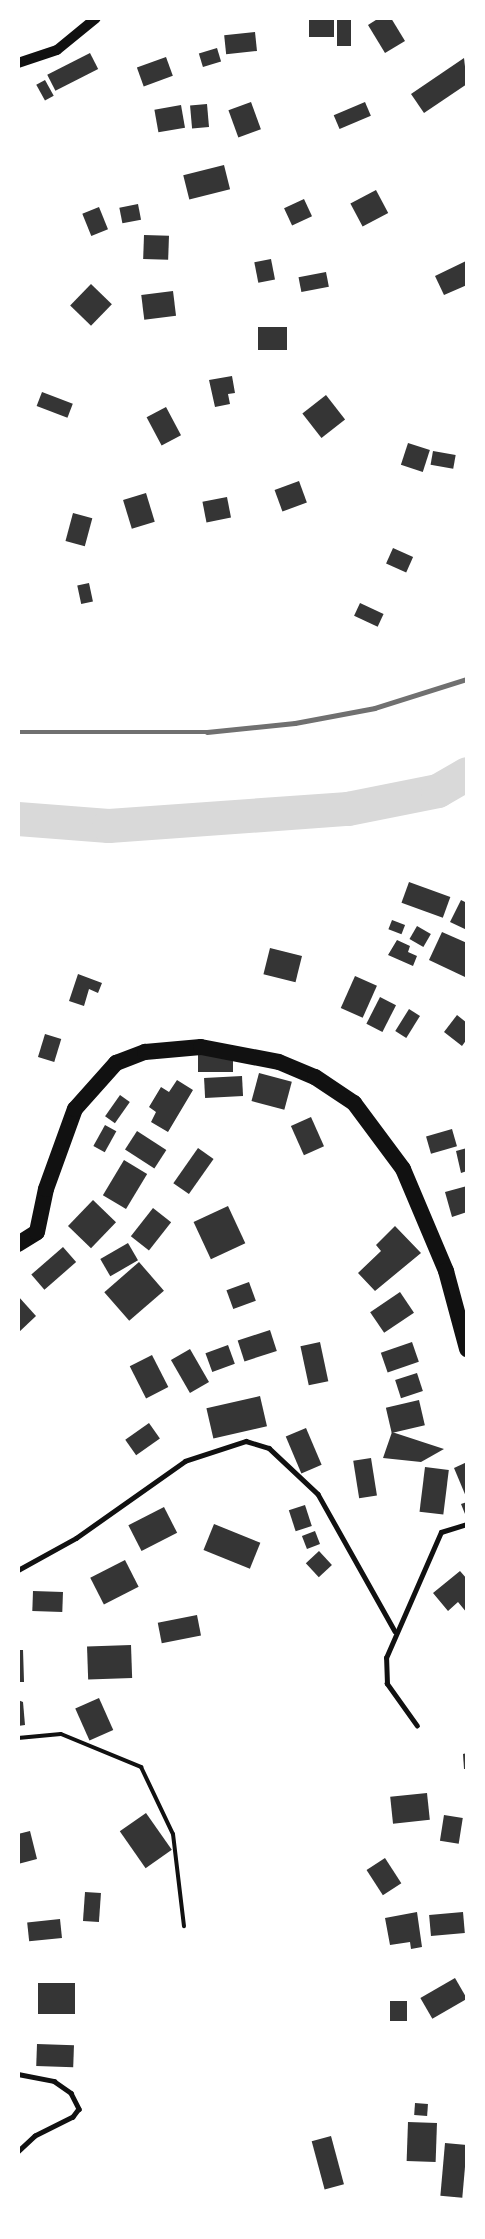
<!DOCTYPE html>
<html>
<head>
<meta charset="utf-8">
<style>
  body { margin:0 }
  #map { position:relative; width:485px; height:2239px; overflow:hidden; background:#fff; font-family:"Alegreya Sans",sans-serif }
  div>[style] { position:absolute }
  .river>* { height:34px; margin:-17px; padding:0 17px; transform-origin:17px; border-radius:17px; background:#d9d9d9 }
  .building>* { inset:0; background:#353535; transform-origin:0 0 }
  .path>* { height:4px; margin:-2px; padding:0 2px; transform-origin:2px; border-radius:2px; background:#111 }
  .service>* { height:4.5px; margin:-2.25px; padding:0 2.25px; transform-origin:2.25px; border-radius:2.25px; background:#111 }
  .tertiary>* { height:10px; margin:-5px; padding:0 5px; transform-origin:5px; border-radius:5px; background:#111 }
  .trunk>* { height:16px; margin:-8px; padding:0 8px; transform-origin:8px; border-radius:8px; background:#111 }
  .rail>* { height:4.5px; margin:-2.25px; padding:0 2.25px; transform-origin:2.25px; border-radius:2.25px; background:#707070 }
  span { translate:-50% -50%; white-space:nowrap; text-align:center; line-height:1.15; -webkit-text-stroke:6px #fff; paint-order:stroke }
  .frame { position:absolute; inset:0; border:20px solid #fff; pointer-events:none }
</style>
</head>
<body>
<div id="map">
  <div class="river">
    <i style="left:18px;top:819px;width:91px;rotate:4.4deg"></i>
    <i style="left:109px;top:826px;width:240px;rotate:-4.1deg"></i>
    <i style="left:348px;top:809px;width:92px;rotate:-11.3deg"></i>
    <i style="left:438px;top:791px;width:34px;rotate:-30deg"></i>
  </div>
  <div class="building">
    <i style="left:309px;top:18px;width:25px;height:19px"></i>
    <i style="clip-path:polygon(379px 18px,391px 18px,405px 41px,385px 53px,368px 25px)"></i>
    <i style="left:337px;top:19px;width:14px;height:27px"></i>
    <i style="left:255px;top:32px;width:19px;height:31px;rotate:84deg"></i>
    <i style="left:217px;top:48px;width:14px;height:19px;rotate:73deg"></i>
    <i style="left:90px;top:53px;width:18px;height:48px;rotate:63deg"></i>
    <i style="left:166px;top:57px;width:20px;height:31px;rotate:70deg"></i>
    <i style="clip-path:polygon(464px 58px,467px 84px,424px 113px,411px 94px)"></i>
    <i style="left:45px;top:80px;width:18px;height:10px;rotate:61deg"></i>
    <i style="left:251px;top:102px;width:29px;height:24px;rotate:70deg"></i>
    <i style="left:365px;top:102px;width:15px;height:34px;rotate:67deg"></i>
    <i style="left:207px;top:104px;width:23px;height:17px;rotate:85deg"></i>
    <i style="left:181px;top:105px;width:23px;height:27px;rotate:80deg"></i>
    <i style="left:224px;top:165px;width:25px;height:42px;rotate:76deg"></i>
    <i style="left:376px;top:190px;width:26px;height:29px;rotate:62deg"></i>
    <i style="left:304px;top:199px;width:19px;height:22px;rotate:65deg"></i>
    <i style="left:138px;top:204px;width:16px;height:19px;rotate:79deg"></i>
    <i style="left:99px;top:207px;width:24px;height:18px;rotate:68deg"></i>
    <i style="left:144px;top:235px;width:25px;height:24px;rotate:2deg"></i>
    <i style="left:271px;top:259px;width:21px;height:17px;rotate:79deg"></i>
    <i style="clip-path:polygon(466px 261px,467px 285px,444px 295px,435px 276px)"></i>
    <i style="left:326px;top:272px;width:15px;height:28px;rotate:79deg"></i>
    <i style="left:91px;top:284px;width:29px;height:30px;rotate:44deg"></i>
    <i style="left:173px;top:291px;width:25px;height:32px;rotate:83deg"></i>
    <i style="left:258px;top:327px;width:29px;height:23px"></i>
    <i style="clip-path:polygon(232px 376px,235px 393px,228px 394px,230px 404px,215px 407px,209px 380px)"></i>
    <i style="left:42px;top:392px;width:33px;height:15px;rotate:21deg"></i>
    <i style="left:326px;top:395px;width:31px;height:30px;rotate:52deg"></i>
    <i style="left:166px;top:407px;width:32px;height:22px;rotate:62deg"></i>
    <i style="left:408px;top:443px;width:23px;height:23px;rotate:18deg"></i>
    <i style="left:433px;top:451px;width:23px;height:14px;rotate:10deg"></i>
    <i style="left:299px;top:481px;width:23px;height:26px;rotate:70deg"></i>
    <i style="left:146px;top:493px;width:30px;height:24px;rotate:73deg"></i>
    <i style="left:227px;top:497px;width:21px;height:25px;rotate:79deg"></i>
    <i style="left:73px;top:513px;width:20px;height:29px;rotate:15deg"></i>
    <i style="left:393px;top:548px;width:22px;height:17px;rotate:24deg"></i>
    <i style="left:89px;top:583px;width:19px;height:12px;rotate:78deg"></i>
    <i style="left:360px;top:603px;width:26px;height:14px;rotate:25deg"></i>
    <i style="left:409px;top:882px;width:44px;height:22px;rotate:20deg"></i>
    <i style="clip-path:polygon(461px 900px,467px 903px,467px 930px,450px 922px)"></i>
    <i style="left:392px;top:920px;width:14px;height:10px;rotate:21deg"></i>
    <i style="left:417px;top:926px;width:16px;height:15px;rotate:30deg"></i>
    <i style="clip-path:polygon(442px 932px,467px 943px,465px 977px,429px 960px)"></i>
    <i style="clip-path:polygon(397px 940px,410px 946px,408px 952px,417px 956px,413px 966px,388px 955px)"></i>
    <i style="left:270px;top:948px;width:33px;height:27px;rotate:14deg"></i>
    <i style="clip-path:polygon(78px 974px,102px 983px,98px 993px,89px 989px,84px 1006px,69px 1001px)"></i>
    <i style="left:355px;top:976px;width:24px;height:35px;rotate:24deg"></i>
    <i style="left:380px;top:997px;width:18px;height:30px;rotate:27deg"></i>
    <i style="left:409px;top:1009px;width:13px;height:26px;rotate:32deg"></i>
    <i style="clip-path:polygon(457px 1015px,467px 1023px,467px 1039px,462px 1046px,444px 1032px)"></i>
    <i style="left:45px;top:1034px;width:17px;height:24px;rotate:17deg"></i>
    <i style="left:198px;top:1055px;width:35px;height:17px"></i>
    <i style="left:259px;top:1073px;width:34px;height:29px;rotate:15deg"></i>
    <i style="left:242px;top:1076px;width:20px;height:38px;rotate:87deg"></i>
    <i style="clip-path:polygon(177px 1080px,193px 1090px,168px 1132px,151px 1122px,156px 1112px,149px 1107px,161px 1087px,169px 1092px)"></i>
    <i style="left:120px;top:1095px;width:12px;height:26px;rotate:35deg"></i>
    <i style="left:311px;top:1117px;width:32px;height:22px;rotate:66deg"></i>
    <i style="left:105px;top:1125px;width:13px;height:24px;rotate:29deg"></i>
    <i style="left:452px;top:1129px;width:18px;height:27px;rotate:74deg"></i>
    <i style="left:137px;top:1131px;width:35px;height:22px;rotate:33deg"></i>
    <i style="left:198px;top:1148px;width:19px;height:43px;rotate:35deg"></i>
    <i style="clip-path:polygon(467px 1148px,467px 1171px,461px 1173px,456px 1151px)"></i>
    <i style="left:124px;top:1160px;width:27px;height:41px;rotate:31deg"></i>
    <i style="clip-path:polygon(467px 1186px,467px 1212px,452px 1217px,445px 1192px)"></i>
    <i style="left:93px;top:1200px;width:32px;height:36px;rotate:44deg"></i>
    <i style="left:228px;top:1206px;width:41px;height:38px;rotate:65deg"></i>
    <i style="left:153px;top:1208px;width:23px;height:36px;rotate:38deg"></i>
    <i style="clip-path:polygon(395px 1226px,421px 1253px,375px 1291px,358px 1273px,381px 1251px,376px 1245px)"></i>
    <i style="left:128px;top:1243px;width:20px;height:32px;rotate:60deg"></i>
    <i style="left:63px;top:1247px;width:20px;height:42px;rotate:49deg"></i>
    <i style="left:139px;top:1262px;width:38px;height:46px;rotate:49deg"></i>
    <i style="left:249px;top:1282px;width:20px;height:24px;rotate:70deg"></i>
    <i style="left:400px;top:1292px;width:25px;height:36px;rotate:56deg"></i>
    <i style="clip-path:polygon(18px 1296px,36px 1316px,18px 1333px)"></i>
    <i style="left:270px;top:1330px;width:22px;height:34px;rotate:72deg"></i>
    <i style="left:320px;top:1342px;width:40px;height:20px;rotate:78deg"></i>
    <i style="left:412px;top:1342px;width:21px;height:33px;rotate:71deg"></i>
    <i style="left:228px;top:1345px;width:20px;height:24px;rotate:70deg"></i>
    <i style="left:190px;top:1349px;width:38px;height:22px;rotate:60deg"></i>
    <i style="left:152px;top:1355px;width:36px;height:25px;rotate:63deg"></i>
    <i style="left:417px;top:1373px;width:19px;height:23px;rotate:72deg"></i>
    <i style="left:260px;top:1396px;width:31px;height:55px;rotate:77deg"></i>
    <i style="left:419px;top:1400px;width:26px;height:34px;rotate:77deg"></i>
    <i style="left:149px;top:1423px;width:19px;height:29px;rotate:55deg"></i>
    <i style="left:306px;top:1428px;width:40px;height:22px;rotate:67deg"></i>
    <i style="clip-path:polygon(392px 1432px,444px 1449px,421px 1462px,383px 1458px)"></i>
    <i style="left:371px;top:1458px;width:38px;height:18px;rotate:81deg"></i>
    <i style="clip-path:polygon(467px 1462px,467px 1499px,454px 1468px)"></i>
    <i style="left:425px;top:1467px;width:24px;height:45px;rotate:7deg"></i>
    <i style="clip-path:polygon(467px 1502px,467px 1519px,461px 1504px)"></i>
    <i style="left:305px;top:1505px;width:22px;height:17px;rotate:72deg"></i>
    <i style="left:164px;top:1507px;width:29px;height:40px;rotate:63deg"></i>
    <i style="left:214px;top:1524px;width:50px;height:28px;rotate:22deg"></i>
    <i style="left:315px;top:1531px;width:14px;height:14px;rotate:69deg"></i>
    <i style="left:319px;top:1551px;width:19px;height:18px;rotate:47deg"></i>
    <i style="left:125px;top:1560px;width:30px;height:39px;rotate:63deg"></i>
    <i style="clip-path:polygon(460px 1571px,467px 1579px,467px 1613px,458px 1602px,448px 1611px,433px 1593px)"></i>
    <i style="left:33px;top:1591px;width:30px;height:20px;rotate:2deg"></i>
    <i style="left:197px;top:1615px;width:21px;height:40px;rotate:79deg"></i>
    <i style="left:131px;top:1645px;width:33px;height:44px;rotate:88deg"></i>
    <i style="clip-path:polygon(18px 1650px,23px 1650px,24px 1682px,18px 1682px)"></i>
    <i style="left:99px;top:1698px;width:35px;height:26px;rotate:66deg"></i>
    <i style="clip-path:polygon(18px 1700px,23px 1702px,25px 1725px,18px 1726px)"></i>
    <i style="clip-path:polygon(467px 1753px,467px 1769px,464px 1769px,463px 1754px)"></i>
    <i style="left:427px;top:1793px;width:27px;height:37px;rotate:84deg"></i>
    <i style="left:146px;top:1813px;width:45px;height:32px;rotate:55deg"></i>
    <i style="left:444px;top:1815px;width:19px;height:26px;rotate:9deg"></i>
    <i style="clip-path:polygon(30px 1831px,37px 1859px,18px 1864px,18px 1834px)"></i>
    <i style="left:385px;top:1858px;width:30px;height:22px;rotate:57deg"></i>
    <i style="left:85px;top:1892px;width:16px;height:29px;rotate:4deg"></i>
    <i style="clip-path:polygon(417px 1912px,422px 1947px,411px 1949px,410px 1942px,390px 1945px,385px 1918px)"></i>
    <i style="left:463px;top:1912px;width:21px;height:34px;rotate:85deg"></i>
    <i style="left:60px;top:1919px;width:19px;height:33px;rotate:84deg"></i>
    <i style="left:455px;top:1978px;width:24px;height:40px;rotate:60deg"></i>
    <i style="left:38px;top:1983px;width:37px;height:31px"></i>
    <i style="left:390px;top:2001px;width:17px;height:20px"></i>
    <i style="left:37px;top:2044px;width:37px;height:22px;rotate:2deg"></i>
    <i style="left:415px;top:2103px;width:13px;height:12px;rotate:4deg"></i>
    <i style="left:408px;top:2122px;width:29px;height:39px;rotate:2deg"></i>
    <i style="left:331px;top:2136px;width:50px;height:20px;rotate:75deg"></i>
    <i style="left:445px;top:2143px;width:22px;height:53px;rotate:5deg"></i>
  </div>
  <div class="path">
    <i style="left:18px;top:1738px;width:43px;rotate:-5.3deg"></i>
    <i style="left:61px;top:1734px;width:87px;rotate:22.4deg"></i>
    <i style="left:141px;top:1767px;width:74px;rotate:64.5deg"></i>
    <i style="left:173px;top:1834px;width:93px;rotate:83.2deg"></i>
  </div>
  <div class="service">
    <i style="left:18px;top:1570px;width:66px;rotate:-28.9deg"></i>
    <i style="left:76px;top:1538px;width:133px;rotate:-35.2deg"></i>
    <i style="left:185px;top:1461px;width:64px;rotate:-18.2deg"></i>
    <i style="left:246px;top:1441px;width:24px;rotate:17deg"></i>
    <i style="left:269px;top:1448px;width:67px;rotate:43.2deg"></i>
    <i style="left:318px;top:1494px;width:157px;rotate:60.7deg"></i>
    <i style="left:417px;top:1726px;width:52px;rotate:-125.5deg"></i>
    <i style="left:387px;top:1684px;width:26px;rotate:-92deg"></i>
    <i style="left:386px;top:1658px;width:137px;rotate:-66.4deg"></i>
    <i style="left:441px;top:1532px;width:27px;rotate:-17deg"></i>
    <i style="left:18px;top:2074px;width:37px;rotate:11deg"></i>
    <i style="left:54px;top:2081px;width:21px;rotate:35deg"></i>
    <i style="left:71px;top:2093px;width:18px;rotate:63deg"></i>
    <i style="left:79px;top:2109px;width:10px;rotate:127deg"></i>
    <i style="left:73px;top:2117px;width:42px;rotate:153.4deg"></i>
    <i style="left:35px;top:2136px;width:23px;rotate:137deg"></i>
  </div>
  <div class="tertiary">
    <i style="left:18px;top:63px;width:41px;rotate:-18.4deg"></i>
    <i style="left:57px;top:50px;width:50px;rotate:-39.4deg"></i>
  </div>
  <div class="trunk">
    <i style="left:18px;top:1244px;width:22px;rotate:-32deg"></i>
    <i style="left:37px;top:1232px;width:44px;rotate:-78.2deg"></i>
    <i style="left:46px;top:1189px;width:85px;rotate:-70.1deg"></i>
    <i style="left:75px;top:1109px;width:62px;rotate:-48.3deg"></i>
    <i style="left:116px;top:1063px;width:31px;rotate:-21deg"></i>
    <i style="left:145px;top:1052px;width:56px;rotate:-5.1deg"></i>
    <i style="left:201px;top:1047px;width:79px;rotate:10.9deg"></i>
    <i style="left:279px;top:1062px;width:39px;rotate:23deg"></i>
    <i style="left:315px;top:1077px;width:47px;rotate:33.7deg"></i>
    <i style="left:354px;top:1103px;width:82px;rotate:53.4deg"></i>
    <i style="left:403px;top:1169px;width:111px;rotate:67.1deg"></i>
    <i style="left:446px;top:1271px;width:81px;rotate:74.9deg"></i>
  </div>
  <div class="rail">
    <i style="left:18px;top:732px;width:189px"></i>
    <i style="left:207px;top:732px;width:88px;rotate:-5.8deg"></i>
    <i style="left:295px;top:723px;width:81px;rotate:-10.6deg"></i>
    <i style="left:375px;top:708px;width:96px;rotate:-17.5deg"></i>
  </div>
  <div class="frame"></div>
</div>
</body>
</html>
